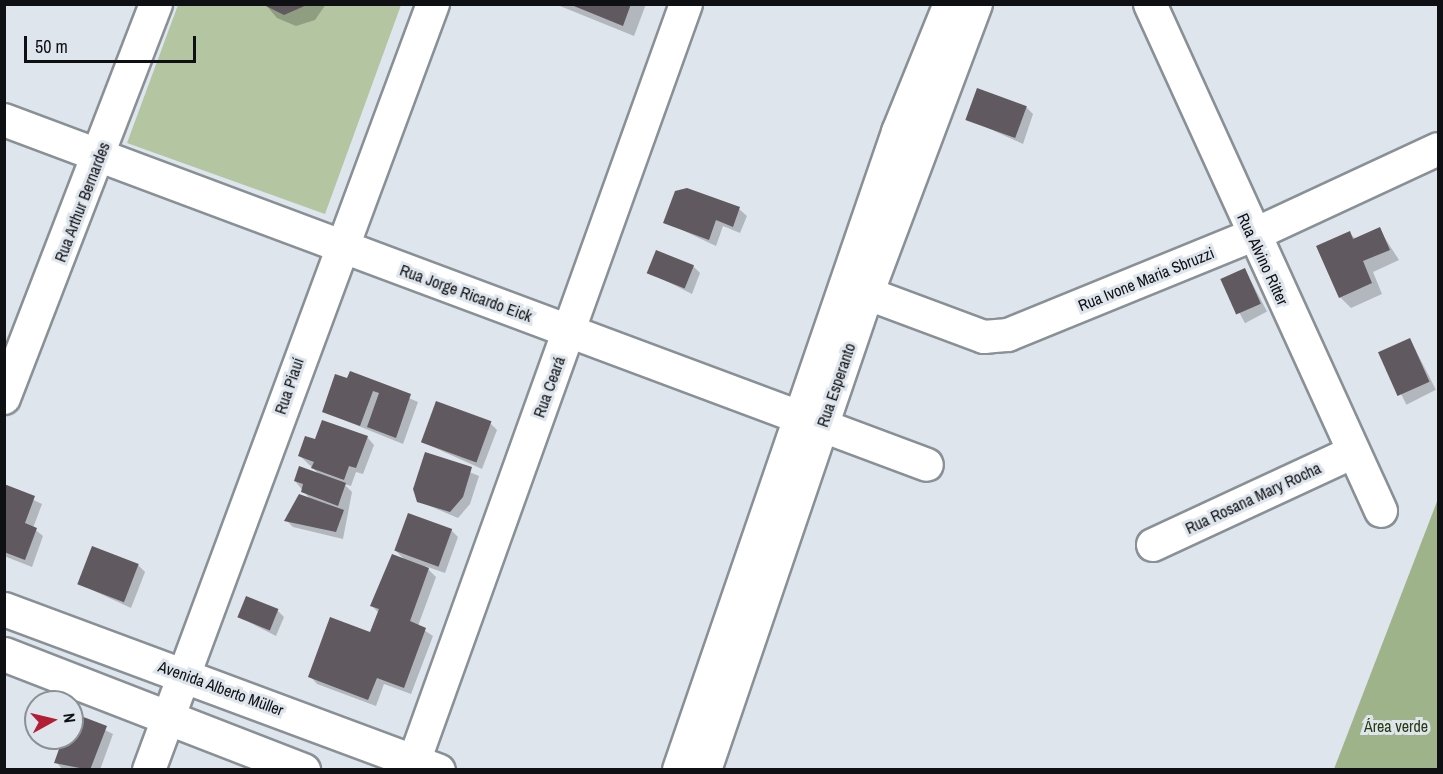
<!DOCTYPE html>
<html>
<head>
<meta charset="utf-8">
<style>
  body { margin:0 }
  #map { position:relative; width:1443px; height:774px; overflow:hidden; background:#dee5ec; font-family:"Archivo Narrow",sans-serif }
  div>[style] { position:absolute }
  .green>* { inset:0; background:#b3c5a1 }
  .forest>* { inset:0; background:#9fb38b }
  .shadow>* { inset:0; background:#0003; transform-origin:0 0 }
  .building>* { inset:0; background:#60595f; transform-origin:0 0 }
  .roads { filter:drop-shadow(2px 0 #899096) drop-shadow(-2px 0 #899096) drop-shadow(0 2px #899096) drop-shadow(0 -2px #899096) }
  .minor>* { height:32px; margin:-16px; padding:0 16px; transform-origin:16px; border-radius:16px; background:#fff }
  .major>* { height:33px; margin:-16.5px; padding:0 16.5px; transform-origin:16.5px; border-radius:16.5px; background:#fff }
  span { translate:-50% -50%; white-space:nowrap; text-align:center; line-height:1.15; -webkit-text-stroke:6px #dee5ec; paint-order:stroke }
  .street-label { font-size:16px; color:#0e1013 }
  .park-label { font-size:16px; color:#273a0d }
  .frame { position:absolute; inset:0; border:6px solid #0e1013; pointer-events:none }
  .north { position:absolute; left:24px; top:690px; width:60px; height:60px; box-sizing:border-box; background:#dee5ec; border:2px solid #8b9095; border-radius:50%; rotate:82deg; font-size:16px; font-weight:700; line-height:24px; text-align:center; color:#0e1013 }
  .north::after { content:''; display:block; margin:auto; width:21px; height:27px; background:#b11e35; clip-path:polygon(50% 0,100% 100%,50% 72%,0 100%) }
  .scale { position:absolute; left:24px; top:36px; width:172px; height:27px; box-sizing:border-box; border:3px solid #0e1013; border-top:0; padding-left:8px; font-size:18px; line-height:21px; white-space:nowrap; color:#0e1013; -webkit-text-stroke:4px #dee5ec; paint-order:stroke }
</style>
</head>
<body>
<div id="map">
  <div class="green">
    <i style="clip-path:polygon(178px 5px,401px 5px,325px 214px,127px 143px)"></i>
  </div>
  <div class="forest">
    <i style="clip-path:polygon(1438px 499px,1438px 769px,1334px 769px)"></i>
  </div>
  <div class="shadow">
    <i style="clip-path:polygon(265px 4px,326px 4px,315px 20px,296px 26px,277px 18px)"></i>
    <i style="clip-path:polygon(555px 4px,646px 4px,634px 36px)"></i>
    <i style="clip-path:polygon(1026px 107px,1033px 114px,1023px 144px,968px 119px)"></i>
    <i style="clip-path:polygon(739px 209px,747px 216px,740px 233px,723px 226px,716px 246px,665px 222px)"></i>
    <i style="clip-path:polygon(1379px 229px,1399px 260px,1373px 272px,1382px 294px,1351px 308px,1340px 297px,1349px 233px,1356px 239px)"></i>
    <i style="clip-path:polygon(693px 266px,700px 273px,692px 294px,648px 272px)"></i>
    <i style="left:1245px;top:270px;width:47px;height:25px;rotate:62deg"></i>
    <i style="left:1410px;top:339px;width:57px;height:33px;rotate:63deg"></i>
    <i style="clip-path:polygon(351px 373px,418px 402px,403px 444px,324px 412px)"></i>
    <i style="clip-path:polygon(490px 423px,497px 430px,482px 469px,422px 442px)"></i>
    <i style="clip-path:polygon(367px 437px,374px 445px,363px 474px,356px 472px,351px 486px,344px 484px,352px 492px,343px 539px,293px 527px,286px 520px,310px 499px,295px 481px,321px 476px,300px 456px,316px 441px)"></i>
    <i style="clip-path:polygon(426px 454px,479px 476px,470px 504px,458px 518px,418px 501px)"></i>
    <i style="clip-path:polygon(4px 486px,42px 504px,33px 528px,43px 536px,32px 567px,4px 556px)"></i>
    <i style="clip-path:polygon(451px 530px,458px 537px,445px 573px,425px 566px,436px 577px,418px 626px,433px 636px,411px 694px,384px 684px,376px 706px,317px 684px,310px 676px,371px 634px,379px 613px,372px 606px,406px 561px,396px 551px)"></i>
    <i style="clip-path:polygon(138px 565px,145px 572px,131px 608px,79px 584px)"></i>
    <i style="clip-path:polygon(277px 610px,284px 617px,276px 636px,239px 617px)"></i>
    <i style="clip-path:polygon(74px 715px,113px 734px,100px 770px,63px 770px,56px 762px,65px 738px,72px 738px)"></i>
  </div>
  <div class="building">
    <i style="clip-path:polygon(262px 4px,309px 4px,284px 15px)"></i>
    <i style="clip-path:polygon(569px 4px,631px 4px,623px 26px)"></i>
    <i style="left:977px;top:88px;width:53px;height:34px;rotate:20deg"></i>
    <i style="clip-path:polygon(687px 188px,740px 207px,733px 227px,716px 220px,709px 240px,663px 223px,675px 191px)"></i>
    <i style="clip-path:polygon(1380px 227px,1390px 250px,1363px 261px,1372px 283px,1339px 298px,1316px 246px,1350px 231px,1353px 239px)"></i>
    <i style="left:656px;top:250px;width:41px;height:25px;rotate:22deg"></i>
    <i style="left:1245px;top:268px;width:39px;height:27px;rotate:66deg"></i>
    <i style="left:1410px;top:338px;width:48px;height:35px;rotate:66deg"></i>
    <i style="clip-path:polygon(350px 371px,411px 394px,396px 438px,367px 427px,379px 393px,373px 391px,360px 426px,322px 412px,335px 374px,347px 378px)"></i>
    <i style="left:436px;top:401px;width:59px;height:44px;rotate:20deg"></i>
    <i style="clip-path:polygon(322px 420px,368px 436px,356px 468px,349px 466px,344px 480px,311px 468px,314px 462px,298px 456px,305px 436px,315px 439px)"></i>
    <i style="clip-path:polygon(425px 452px,472px 467px,463px 497px,450px 512px,417px 502px,413px 489px)"></i>
    <i style="clip-path:polygon(299px 466px,346px 483px,338px 506px,301px 492px,303px 484px,294px 481px)"></i>
    <i style="clip-path:polygon(4px 484px,35px 496px,25px 523px,37px 528px,25px 560px,4px 552px)"></i>
    <i style="clip-path:polygon(299px 494px,344px 510px,336px 532px,284px 521px)"></i>
    <i style="left:408px;top:513px;width:47px;height:40px;rotate:20deg"></i>
    <i style="left:92px;top:546px;width:50px;height:41px;rotate:21deg"></i>
    <i style="clip-path:polygon(392px 554px,429px 568px,410px 621px,426px 628px,404px 688px,377px 678px,368px 700px,308px 677px,330px 617px,370px 632px,379px 609px,370px 606px)"></i>
    <i style="left:246px;top:596px;width:35px;height:23px;rotate:22deg"></i>
    <i style="clip-path:polygon(73px 713px,107px 726px,90px 770px,54px 763px,63px 738px,72px 738px)"></i>
  </div>
  <div class="roads">
    <div class="minor">
      <i style="left:1150px;top:4px;width:557px;rotate:65.5deg"></i>
      <i style="left:4px;top:120px;width:985px;rotate:20.49deg"></i>
      <i style="left:847px;top:286px;width:146px;rotate:20.4deg"></i>
      <i style="left:984px;top:337px;width:24px;rotate:-5deg"></i>
      <i style="left:1008px;top:335px;width:262px;rotate:-22.2deg"></i>
      <i style="left:1251px;top:236px;width:206px;rotate:-24.9deg"></i>
      <i style="left:4px;top:398px;width:422px;rotate:-68.9deg"></i>
      <i style="left:1153px;top:545px;width:221px;rotate:-24.9deg"></i>
      <i style="left:149px;top:770px;width:817px;rotate:-69.66deg"></i>
      <i style="left:411px;top:770px;width:814px;rotate:-70.25deg"></i>
      <i style="left:679px;top:770px;width:675px;rotate:-71.05deg"></i>
      <i style="left:898px;top:132px;width:138px;rotate:-67.9deg"></i>
      <i style="left:705px;top:770px;width:503px;rotate:-71.2deg"></i>
      <i style="left:867px;top:294px;width:310px;rotate:-69.4deg"></i>
    </div>
    <div class="major">
      <i style="left:4px;top:609px;width:463px;rotate:20.4deg"></i>
      <i style="left:4px;top:654px;width:321px;rotate:21.2deg"></i>
    </div>
  </div>
  <div class="street-label">
    <span style="left:82px;top:202px;rotate:-69deg">Rua Arthur Bernardes</span>
    <span style="left:1263px;top:259px;rotate:65deg">Rua Alvino Ritter</span>
    <span style="left:1146px;top:279px;rotate:-22deg">Rua Ivone Maria Sbruzzi</span>
    <span style="left:466px;top:293px;rotate:20deg">Rua Jorge Ricardo Eick</span>
    <span style="left:836px;top:385px;rotate:-71deg">Rua Esperanto</span>
    <span style="left:289px;top:386px;rotate:-71deg">Rua Piauí</span>
    <span style="left:549px;top:387px;rotate:-70deg">Rua Ceará</span>
    <span style="left:1253px;top:498px;rotate:-25deg">Rua Rosana Mary Rocha</span>
    <span style="left:221px;top:688px;rotate:20deg">Avenida Alberto Müller</span>
  </div>
  <div class="park-label">
    <span style="left:1396px;top:726px">Área verde</span>
  </div>
  <div class="frame"></div>
  <div class="north">N</div>
  <div class="scale">50 m</div>
</div>
</body>
</html>
